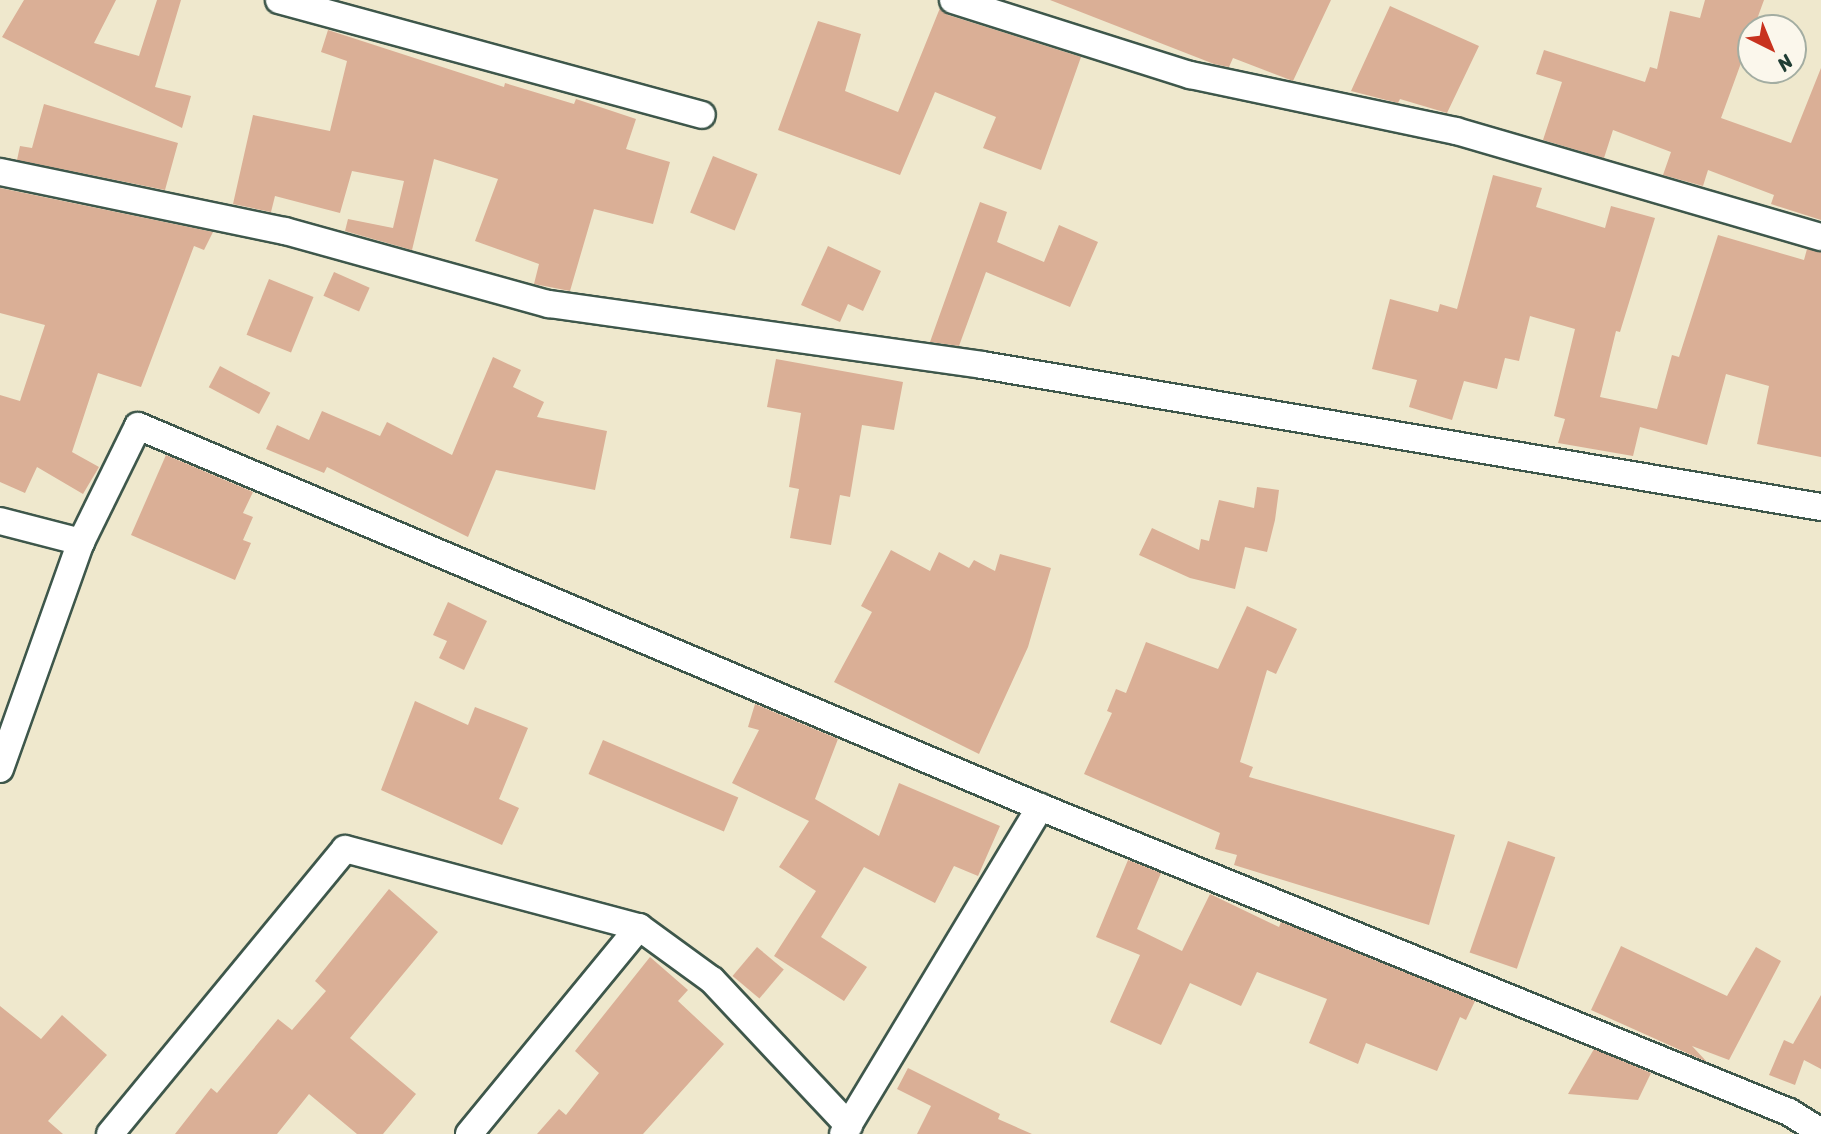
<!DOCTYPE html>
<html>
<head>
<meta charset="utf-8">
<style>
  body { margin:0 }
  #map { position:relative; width:1821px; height:1134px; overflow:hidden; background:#efe8cd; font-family:Sriracha,sans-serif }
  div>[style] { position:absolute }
  .building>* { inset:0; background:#daaf96; transform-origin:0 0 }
  .roads { filter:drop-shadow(2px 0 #3e574b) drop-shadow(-2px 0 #3e574b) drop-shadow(0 2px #3e574b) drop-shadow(0 -2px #3e574b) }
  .minor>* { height:26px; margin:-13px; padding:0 13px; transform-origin:13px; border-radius:13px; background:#fff }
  span { translate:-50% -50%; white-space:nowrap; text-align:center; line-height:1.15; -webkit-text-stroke:5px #fbf7ec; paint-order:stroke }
  .north { position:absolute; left:1737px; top:14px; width:70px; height:70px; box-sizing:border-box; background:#fbf7ec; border:2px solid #a3ada2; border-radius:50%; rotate:137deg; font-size:19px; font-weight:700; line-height:28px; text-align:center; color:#1f3d34 }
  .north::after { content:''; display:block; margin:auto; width:24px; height:32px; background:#c8321e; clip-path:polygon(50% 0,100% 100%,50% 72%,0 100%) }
</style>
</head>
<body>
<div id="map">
  <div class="building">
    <i style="clip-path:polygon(24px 0,116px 0,94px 43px,139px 56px,157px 0,181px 0,155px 87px,191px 96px,182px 128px,2px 37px)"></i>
    <i style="clip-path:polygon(1050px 0,1331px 0,1293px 81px,1233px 58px,1229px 67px,1214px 64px)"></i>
    <i style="clip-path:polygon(1705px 0,1764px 0,1721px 118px,1791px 143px,1821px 68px,1821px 220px,1771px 204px,1774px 195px,1708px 170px,1703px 186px,1663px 175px,1671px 152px,1613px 130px,1604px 158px,1543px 140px,1562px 82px,1536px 74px,1544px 50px,1645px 82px,1650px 67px,1657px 69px,1670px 11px,1700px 18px)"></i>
    <i style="clip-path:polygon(1390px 6px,1479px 46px,1447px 113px,1400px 99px,1398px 103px,1351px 91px)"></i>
    <i style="clip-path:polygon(940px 8px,948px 15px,1081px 57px,1041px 170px,983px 148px,996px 117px,935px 92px,900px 175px,778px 130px,818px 21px,861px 34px,845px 91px,898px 112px)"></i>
    <i style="clip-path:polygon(328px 30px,504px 87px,505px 83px,574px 104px,576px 99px,636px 119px,626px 149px,670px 162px,653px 224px,594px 209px,570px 291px,534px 284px,539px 264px,475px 241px,498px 179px,434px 159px,412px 250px,345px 231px,348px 219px,393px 228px,404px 181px,352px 171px,340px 213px,275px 196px,271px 212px,233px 204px,253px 115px,330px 131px,347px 61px,321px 52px)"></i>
    <i style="clip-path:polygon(44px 104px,178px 143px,165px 190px,17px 160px,20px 146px,32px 148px)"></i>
    <i style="left:713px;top:156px;width:48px;height:61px;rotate:22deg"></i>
    <i style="clip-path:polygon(1493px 175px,1542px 188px,1536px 207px,1605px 228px,1611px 206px,1655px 218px,1620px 332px,1616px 331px,1600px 397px,1657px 409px,1672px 355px,1679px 357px,1718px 235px,1804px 260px,1807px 249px,1821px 252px,1821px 457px,1757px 444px,1769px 386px,1726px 374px,1707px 445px,1640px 427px,1633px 456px,1558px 443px,1565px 419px,1554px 416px,1575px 329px,1530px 316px,1519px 361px,1505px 358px,1497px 389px,1464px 381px,1452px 420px,1409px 407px,1417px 380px,1372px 369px,1390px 299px,1438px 312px,1440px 304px,1457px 309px)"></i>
    <i style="clip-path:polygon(0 188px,213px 232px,204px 250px,194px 246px,141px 387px,98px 373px,72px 452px,99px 467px,83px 494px,37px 467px,25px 493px,0 482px,0 395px,20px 401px,45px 325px,0 313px)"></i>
    <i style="clip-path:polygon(980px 202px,1007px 212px,997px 242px,1044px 262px,1059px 225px,1098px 242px,1070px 307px,986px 272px,959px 346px,930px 342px)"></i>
    <i style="clip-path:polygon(828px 246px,881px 271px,863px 311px,848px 304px,840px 322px,801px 305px)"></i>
    <i style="left:334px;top:272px;width:39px;height:26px;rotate:24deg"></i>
    <i style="left:269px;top:279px;width:48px;height:60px;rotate:22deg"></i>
    <i style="clip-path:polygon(493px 357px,521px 370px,513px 387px,544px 402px,537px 417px,607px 431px,595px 490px,496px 470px,468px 537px,327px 467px,324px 473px,266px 449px,277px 425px,309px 440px,322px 411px,380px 436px,387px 422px,452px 455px)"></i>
    <i style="clip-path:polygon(776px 359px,903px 382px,894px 430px,862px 425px,850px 497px,840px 495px,831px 545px,790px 538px,799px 489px,789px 487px,801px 413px,767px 407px)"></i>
    <i style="left:220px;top:366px;width:57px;height:24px;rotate:28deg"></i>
    <i style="clip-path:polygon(166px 455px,253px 492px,243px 513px,253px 517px,243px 540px,251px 543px,235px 580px,131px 535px)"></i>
    <i style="clip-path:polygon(1257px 487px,1279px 490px,1275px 520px,1267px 552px,1245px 547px,1235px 589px,1190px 578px,1139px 555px,1152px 528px,1199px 550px,1201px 539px,1209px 541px,1219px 500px,1254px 508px)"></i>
    <i style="clip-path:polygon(891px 550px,930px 571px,939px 552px,969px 568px,974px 560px,995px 571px,1000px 554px,1051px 568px,1028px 647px,979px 754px,834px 682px,872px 612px,861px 606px)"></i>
    <i style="clip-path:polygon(448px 602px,487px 621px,464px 670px,439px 658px,447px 641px,433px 635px)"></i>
    <i style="clip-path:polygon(1247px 606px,1297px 629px,1276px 674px,1267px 670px,1240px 762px,1253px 767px,1249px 777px,1455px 835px,1429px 925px,1234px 865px,1237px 855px,1215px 849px,1220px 833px,1084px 774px,1112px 713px,1107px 711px,1116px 689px,1126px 693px,1146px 642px,1218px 669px)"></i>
    <i style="clip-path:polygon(415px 701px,468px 725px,475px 707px,528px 728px,499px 799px,519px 808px,502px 845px,381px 790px)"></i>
    <i style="clip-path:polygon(755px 704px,838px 739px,815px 799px,879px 836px,899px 783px,1000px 826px,978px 876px,954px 866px,935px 903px,864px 867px,821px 937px,867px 967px,844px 1001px,774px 956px,816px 891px,779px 867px,809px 821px,732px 783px,759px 730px,748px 727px)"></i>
    <i style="left:603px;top:740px;width:147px;height:37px;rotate:23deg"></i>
    <i style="left:1508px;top:841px;width:50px;height:118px;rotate:19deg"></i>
    <i style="clip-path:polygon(1128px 860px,1161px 873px,1137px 929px,1182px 951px,1210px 894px,1279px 927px,1281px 922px,1475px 1001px,1466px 1020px,1460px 1017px,1437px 1071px,1366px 1043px,1358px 1064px,1309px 1043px,1327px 999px,1257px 972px,1241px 1006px,1190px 983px,1161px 1045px,1110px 1022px,1140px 955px,1096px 937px)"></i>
    <i style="clip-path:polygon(389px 889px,438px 932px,350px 1038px,416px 1094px,383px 1134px,357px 1134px,309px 1094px,277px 1134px,175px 1134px,211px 1088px,217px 1093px,278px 1019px,292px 1030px,326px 991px,315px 981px)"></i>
    <i style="clip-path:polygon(1621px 946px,1727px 996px,1756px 947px,1781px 961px,1729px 1060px,1692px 1046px,1707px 1062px,1591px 1010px)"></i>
    <i style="left:757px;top:947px;width:35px;height:38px;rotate:40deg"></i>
    <i style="clip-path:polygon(650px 957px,688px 990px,678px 1001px,724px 1044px,643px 1134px,537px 1134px,559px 1109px,566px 1115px,599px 1073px,575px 1051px)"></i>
    <i style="clip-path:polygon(1821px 995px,1821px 1069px,1804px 1060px,1795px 1085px,1769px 1075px,1784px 1040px,1793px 1044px)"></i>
    <i style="clip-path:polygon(0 1006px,41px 1039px,62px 1015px,107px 1055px,48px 1121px,63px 1134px,0 1134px)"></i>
    <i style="clip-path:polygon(1594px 1049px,1651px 1073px,1638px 1100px,1568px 1094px)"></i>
    <i style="clip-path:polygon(908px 1068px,1000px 1114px,998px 1119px,1032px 1134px,917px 1134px,931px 1106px,897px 1089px)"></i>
  </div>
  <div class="roads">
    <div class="minor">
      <i style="left:279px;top:0;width:438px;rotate:15.2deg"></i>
      <i style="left:953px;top:0;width:249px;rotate:17.6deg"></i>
      <i style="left:1190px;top:75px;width:272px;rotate:11.9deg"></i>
      <i style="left:1456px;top:131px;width:380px;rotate:16.2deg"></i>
      <i style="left:0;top:172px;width:291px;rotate:11.7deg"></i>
      <i style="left:285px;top:231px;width:274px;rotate:15.5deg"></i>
      <i style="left:549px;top:304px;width:437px;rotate:8deg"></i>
      <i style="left:982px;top:365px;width:851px;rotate:9.61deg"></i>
      <i style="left:0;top:521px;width:84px;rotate:14.5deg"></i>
      <i style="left:0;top:769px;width:241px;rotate:-70.4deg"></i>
      <i style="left:81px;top:542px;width:129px;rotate:-63.8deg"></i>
      <i style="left:138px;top:426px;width:979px;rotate:22.9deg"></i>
      <i style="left:1040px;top:807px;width:809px;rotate:22.16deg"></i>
      <i style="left:1789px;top:1112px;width:38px;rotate:32deg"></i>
      <i style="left:110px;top:1134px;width:369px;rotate:-50.5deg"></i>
      <i style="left:345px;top:849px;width:304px;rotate:14.9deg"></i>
      <i style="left:639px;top:927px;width:90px;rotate:36deg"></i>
      <i style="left:712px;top:980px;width:200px;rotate:46.8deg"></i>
      <i style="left:469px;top:1134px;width:268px;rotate:-50.6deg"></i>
      <i style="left:843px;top:1134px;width:382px;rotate:-58.9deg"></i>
    </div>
  </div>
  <div class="north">N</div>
</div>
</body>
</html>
